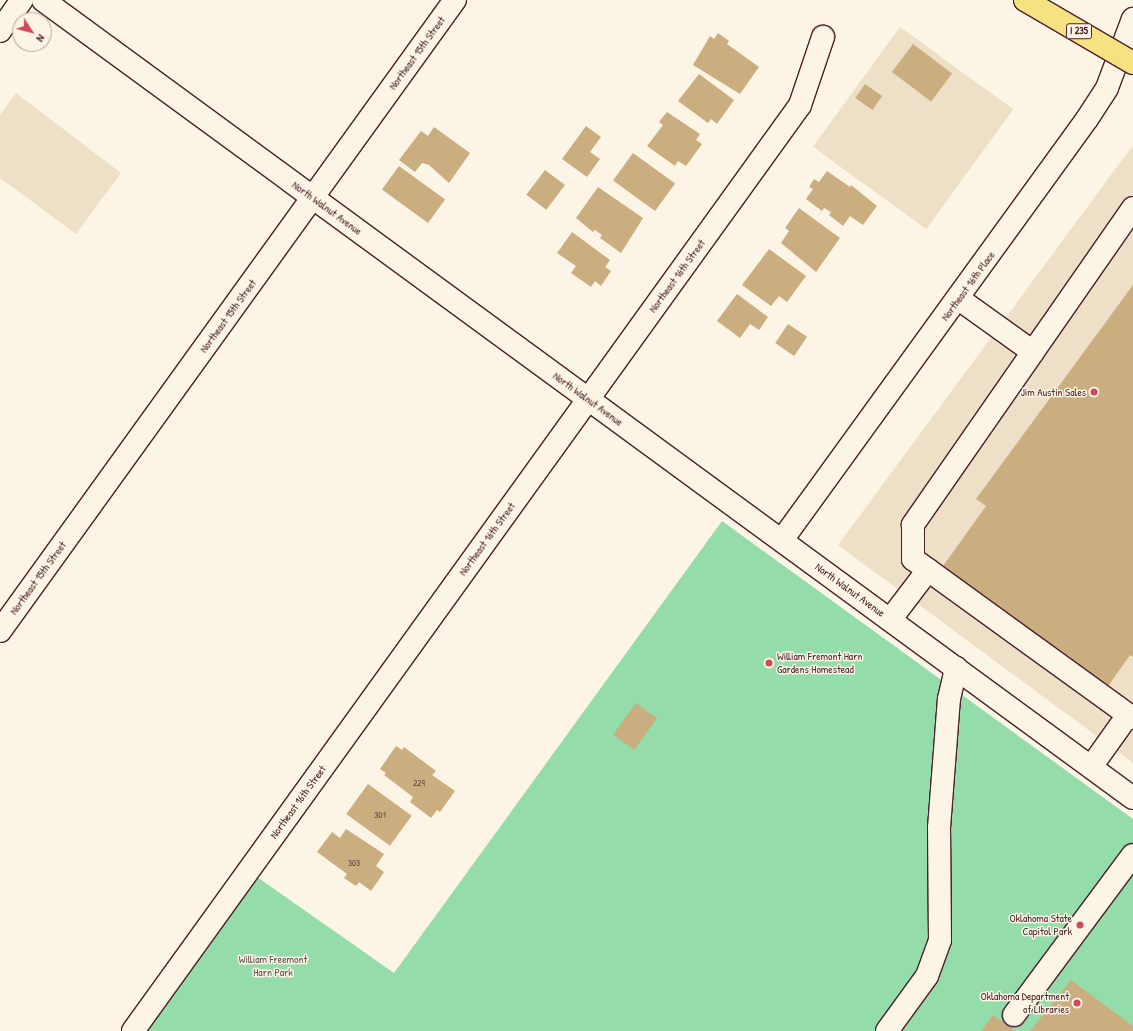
<!DOCTYPE html>
<html>
<head>
<meta charset="utf-8">
<style>
  body { margin:0 }
  #map { position:relative; width:1133px; height:1031px; overflow:hidden; background:#fcf5e5; font-family:"Patrick Hand",sans-serif }
  div>[style] { position:absolute }
  .built>* { inset:0; background:#ede0c7; transform-origin:0 0 }
  .green>* { inset:0; background:#94dcaa }
  .building>* { inset:0; background:#cbae80; transform-origin:0 0 }
  .roads { filter:drop-shadow(1px 0 #4a1f2b) drop-shadow(-1px 0 #4a1f2b) drop-shadow(0 1px #4a1f2b) drop-shadow(0 -1px #4a1f2b) }
  .minor>* { height:22px; margin:-11px; padding:0 11px; transform-origin:11px; border-radius:11px; background:#fcf5e5 }
  .bridges { filter:drop-shadow(1px 0 #4a1f2b) drop-shadow(-1px 0 #4a1f2b) drop-shadow(0 1px #4a1f2b) drop-shadow(0 -1px #4a1f2b) }
  .highway-bridge>* { height:22px; margin:-11px; padding:0 11px; transform-origin:11px; border-radius:11px; background:#f7e281 }
  .dots>* { width:11px; height:11px; translate:-50% -50%; box-sizing:border-box; border:2px solid #fcf5e5; border-radius:50% }
  span { translate:-50% -50%; white-space:nowrap; text-align:center; line-height:1.15; -webkit-text-stroke:3px #fcf5e5; paint-order:stroke }
  .number-label { font-size:9px; color:#6a4340 }
  .number-label span { -webkit-text-stroke-width:0 }
  .shield-label span { padding:1px 3px; background:#fcf5e5; border:1px solid; border-radius:3px; -webkit-text-stroke-width:0 }
  .shield-label { font-size:10px; color:#4a1f2b; font-weight:700 }
  .street-label { font-size:11px; color:#4a1f2b }
  .poi-label { font-size:11px; color:#4a1f2b }
  .right { translate:-100% -50%; text-align:right }
  .left { translate:0 -50%; text-align:left }
  .park-label { font-size:11px; color:#5c4e4b }
  .north { position:absolute; left:12px; top:12px; width:40px; height:40px; box-sizing:border-box; background:#fcf5e5; border:1px solid #b59f9b; border-radius:50%; rotate:126deg; font-size:11px; font-weight:700; line-height:16px; text-align:center; color:#4a1f2b }
  .north::after { content:''; display:block; margin:auto; width:14px; height:18px; background:#d1495b; clip-path:polygon(50% 0,100% 100%,50% 72%,0 100%) }
</style>
</head>
<body>
<div id="map">
  <div class="built">
    <i style="left:900px;top:27px;width:140px;height:148px;rotate:36deg"></i>
    <i style="clip-path:polygon(16px 93px,121px 173px,76px 234px,0 178px,0 115px)"></i>
    <i style="clip-path:polygon(1133px 145px,1133px 763px,838px 545px)"></i>
  </div>
  <div class="green">
    <i style="clip-path:polygon(722px 521px,1133px 819px,1133px 1031px,146px 1031px,257px 877px,394px 973px)"></i>
  </div>
  <div class="building">
    <i style="clip-path:polygon(718px 33px,729px 41px,727px 44px,759px 67px,740px 94px,693px 65px,710px 36px,714px 39px)"></i>
    <i style="left:913px;top:44px;width:49px;height:35px;rotate:37deg"></i>
    <i style="clip-path:polygon(699px 74px,734px 100px,717px 124px,711px 119px,708px 123px,678px 101px)"></i>
    <i style="left:865px;top:84px;width:21px;height:17px;rotate:35deg"></i>
    <i style="clip-path:polygon(667px 112px,700px 134px,696px 140px,702px 144px,686px 166px,678px 161px,675px 166px,647px 146px,663px 125px,659px 122px)"></i>
    <i style="clip-path:polygon(586px 126px,601px 137px,590px 152px,600px 159px,587px 177px,562px 159px)"></i>
    <i style="clip-path:polygon(434px 127px,470px 153px,449px 183px,429px 165px,422px 163px,415px 172px,399px 160px,421px 131px,428px 136px)"></i>
    <i style="left:633px;top:153px;width:52px;height:34px;rotate:36deg"></i>
    <i style="left:399px;top:166px;width:57px;height:29px;rotate:36deg"></i>
    <i style="left:545px;top:170px;width:25px;height:31px;rotate:37deg"></i>
    <i style="clip-path:polygon(827px 171px,850px 187px,851px 185px,877px 206px,863px 225px,850px 216px,843px 226px,829px 215px,831px 212px,824px 208px,822px 211px,806px 199px,813px 189px,809px 187px,814px 179px,819px 182px)"></i>
    <i style="clip-path:polygon(598px 187px,643px 218px,621px 253px,600px 238px,602px 235px,595px 230px,593px 232px,576px 218px)"></i>
    <i style="clip-path:polygon(799px 208px,840px 238px,816px 272px,781px 243px,789px 231px,785px 228px)"></i>
    <i style="clip-path:polygon(572px 232px,610px 260px,605px 267px,611px 271px,601px 286px,595px 281px,591px 287px,571px 273px,576px 266px,557px 253px)"></i>
    <i style="clip-path:polygon(769px 249px,806px 276px,787px 302px,779px 296px,771px 306px,742px 285px)"></i>
    <i style="clip-path:polygon(1133px 285px,1133px 657px,1130px 655px,1106px 689px,941px 569px,986px 506px,976px 499px)"></i>
    <i style="clip-path:polygon(737px 294px,768px 317px,759px 330px,750px 324px,740px 338px,717px 321px)"></i>
    <i style="left:788px;top:324px;width:23px;height:23px;rotate:34deg"></i>
    <i style="left:636px;top:703px;width:26px;height:39px;rotate:36deg"></i>
    <i style="clip-path:polygon(396px 746px,402px 750px,404px 747px,436px 771px,432px 775px,455px 791px,440px 812px,437px 810px,431px 818px,410px 802px,413px 797px,384px 775px,386px 773px,380px 769px)"></i>
    <i style="left:368px;top:784px;width:54px;height:37px;rotate:36deg"></i>
    <i style="clip-path:polygon(346px 829px,384px 854px,376px 866px,384px 872px,371px 891px,359px 882px,356px 886px,344px 878px,347px 874px,317px 852px,332px 832px,340px 838px)"></i>
    <i style="clip-path:polygon(1071px 980px,1133px 1026px,1133px 1031px,1030px 1031px)"></i>
    <i style="clip-path:polygon(993px 1015px,1015px 1031px,981px 1031px)"></i>
  </div>
  <div class="roads">
    <div class="minor">
      <i style="left:43px;top:0;width:1351px;rotate:36.21deg"></i>
      <i style="left:0;top:31px;width:38px;rotate:-55deg"></i>
      <i style="left:1133px;top:208px;width:386px;rotate:124.8deg"></i>
      <i style="left:913px;top:525px;width:34px;rotate:90deg"></i>
      <i style="left:913px;top:559px;width:271px;rotate:35.9deg"></i>
      <i style="left:959px;top:299px;width:91px;rotate:35.6deg"></i>
      <i style="left:782px;top:540px;width:520px;rotate:-54.08deg"></i>
      <i style="left:1087px;top:119px;width:37px;rotate:-57deg"></i>
      <i style="left:1107px;top:88px;width:74px;rotate:-69.4deg"></i>
      <i style="left:890px;top:620px;width:63px;rotate:-52.8deg"></i>
      <i style="left:0;top:631px;width:778px;rotate:-54.21deg"></i>
      <i style="left:1091px;top:767px;width:64px;rotate:-54.6deg"></i>
      <i style="left:1014px;top:1015px;width:199px;rotate:-53.4deg"></i>
      <i style="left:133px;top:1031px;width:1141px;rotate:-54.23deg"></i>
      <i style="left:800px;top:105px;width:72px;rotate:-71.3deg"></i>
      <i style="left:887px;top:1031px;width:68px;rotate:-54deg"></i>
      <i style="left:927px;top:976px;width:38px;rotate:-70deg"></i>
      <i style="left:940px;top:940px;width:112px;rotate:-90.5deg"></i>
      <i style="left:939px;top:828px;width:129px;rotate:-85.6deg"></i>
      <i style="left:949px;top:699px;width:32px;rotate:-77deg"></i>
    </div>
  </div>
  <div class="bridges">
    <div class="highway-bridge">
      <i style="left:1025px;top:0;width:125px;rotate:30.3deg"></i>
    </div>
  </div>
  <div class="dots">
    <i style="left:1094px;top:392px;background:#d1495b"></i>
    <i style="left:769px;top:663px;background:#d1495b"></i>
    <i style="left:1080px;top:925px;background:#d1495b"></i>
    <i style="left:1077px;top:1003px;background:#d1495b"></i>
  </div>
  <div class="number-label">
    <span style="left:419px;top:783px">229</span>
    <span style="left:380px;top:815px">301</span>
    <span style="left:354px;top:863px">303</span>
  </div>
  <div class="shield-label">
    <span style="left:1079px;top:31px">I 235</span>
  </div>
  <div class="street-label">
    <span style="left:417px;top:53px;rotate:-54deg">Northeast 15th Street</span>
    <span style="left:327px;top:208px;rotate:36deg">North Walnut Avenue</span>
    <span style="left:677px;top:276px;rotate:-54deg">Northeast 16th Street</span>
    <span style="left:968px;top:286px;rotate:-54deg">Northeast 16th Place</span>
    <span style="left:228px;top:316px;rotate:-54deg">Northeast 15th Street</span>
    <span style="left:588px;top:399px;rotate:36deg">North Walnut Avenue</span>
    <span style="left:487px;top:539px;rotate:-54deg">Northeast 16th Street</span>
    <span style="left:38px;top:578px;rotate:-54deg">Northeast 15th Street</span>
    <span style="left:850px;top:590px;rotate:36deg">North Walnut Avenue</span>
    <span style="left:298px;top:802px;rotate:-54deg">Northeast 16th Street</span>
  </div>
  <div class="poi-label">
    <span class="right" style="left:1086px;top:392px">Jim Austin Sales</span>
    <span class="left" style="left:777px;top:663px">William Fremont Harn<br>Gardens Homestead</span>
    <span class="right" style="left:1072px;top:925px">Oklahoma State<br>Capitol Park</span>
    <span class="right" style="left:1069px;top:1003px">Oklahoma Department<br>of LIbraries</span>
  </div>
  <div class="park-label">
    <span style="left:273px;top:966px">William Freemont<br>Harn Park</span>
  </div>
  <div class="north">N</div>
</div>
</body>
</html>
